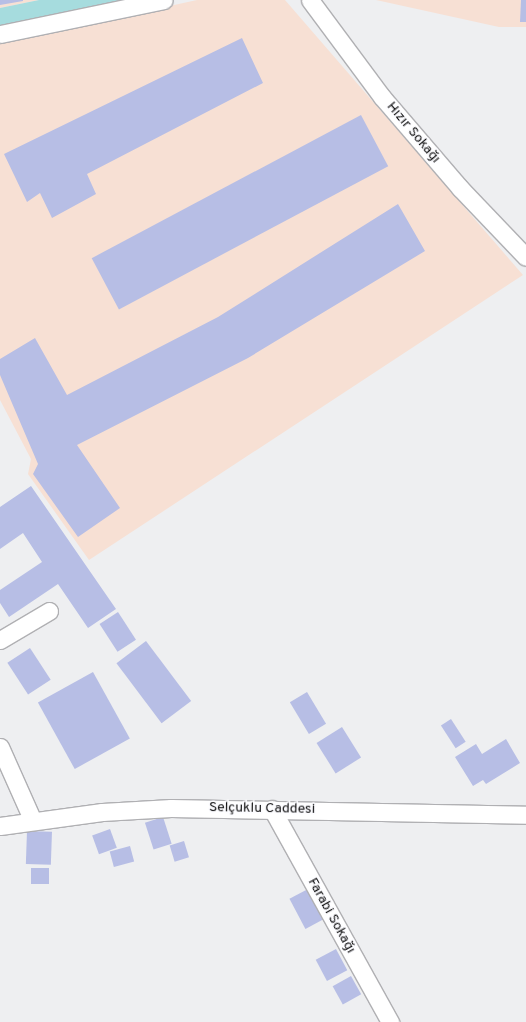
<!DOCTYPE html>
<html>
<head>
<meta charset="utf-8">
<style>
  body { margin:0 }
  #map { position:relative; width:526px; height:1022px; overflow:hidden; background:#eeeff1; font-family:Overpass,sans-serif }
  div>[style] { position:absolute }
  .industrial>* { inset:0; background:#f7e0d4 }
  .water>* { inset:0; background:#a6dcde }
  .building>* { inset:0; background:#b7bee5; transform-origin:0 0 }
  .roads { filter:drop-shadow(1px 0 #b0b0b3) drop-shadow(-1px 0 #b0b0b3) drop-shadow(0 1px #b0b0b3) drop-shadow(0 -1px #b0b0b3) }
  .minor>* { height:17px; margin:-8.5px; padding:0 8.5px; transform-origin:8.5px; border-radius:8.5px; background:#fff }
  span { translate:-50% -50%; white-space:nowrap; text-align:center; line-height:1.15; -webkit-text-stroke:3px #fcfcff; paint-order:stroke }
  .street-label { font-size:14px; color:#101011 }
</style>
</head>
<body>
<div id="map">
  <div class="industrial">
    <i style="clip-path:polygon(0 0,39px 0,0 8px)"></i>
    <i style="clip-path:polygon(197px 0,285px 0,523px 275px,89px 560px,28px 474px,31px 459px,0 400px,0 43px)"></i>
    <i style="clip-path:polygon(376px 0,526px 0,526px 27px,499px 27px)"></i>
  </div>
  <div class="water">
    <i style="clip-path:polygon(39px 0,124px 0,0 26px,0 8px)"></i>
  </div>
  <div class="building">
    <i style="clip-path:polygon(0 0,23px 0,23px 1px,0 5px)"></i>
    <i style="clip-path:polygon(521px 0,526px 0,526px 22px,520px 22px)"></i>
    <i style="clip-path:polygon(242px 38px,263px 83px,87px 174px,96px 194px,52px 218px,40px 193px,27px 202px,4px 154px)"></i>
    <i style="left:361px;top:115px;width:58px;height:305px;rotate:62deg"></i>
    <i style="clip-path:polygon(398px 204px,425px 251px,248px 358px,77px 445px,120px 508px,78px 537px,33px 474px,38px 464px,0 375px,0 359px,35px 338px,67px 395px,218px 317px)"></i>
    <i style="clip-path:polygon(31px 486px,116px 609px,88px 628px,58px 584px,9px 617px,0 603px,0 590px,42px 562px,23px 533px,0 549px,0 507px)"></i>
    <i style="left:118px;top:612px;width:33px;height:22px;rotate:57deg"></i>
    <i style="left:146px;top:641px;width:75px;height:37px;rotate:53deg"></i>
    <i style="left:30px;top:648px;width:38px;height:27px;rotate:57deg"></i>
    <i style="left:93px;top:672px;width:76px;height:63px;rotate:61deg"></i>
    <i style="left:307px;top:692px;width:37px;height:20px;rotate:59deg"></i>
    <i style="left:451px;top:719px;width:27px;height:12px;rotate:57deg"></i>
    <i style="left:342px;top:727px;width:36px;height:30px;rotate:58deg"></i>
    <i style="clip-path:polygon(506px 739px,520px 763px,486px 784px,483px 780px,473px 786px,455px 757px,476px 744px,482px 754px)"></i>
    <i style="left:163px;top:817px;width:28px;height:19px;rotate:72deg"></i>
    <i style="left:110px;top:829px;width:20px;height:19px;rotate:70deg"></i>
    <i style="left:27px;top:831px;width:25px;height:33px;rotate:2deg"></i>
    <i style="left:184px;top:841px;width:17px;height:15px;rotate:73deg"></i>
    <i style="left:130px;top:846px;width:16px;height:21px;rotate:75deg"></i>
    <i style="left:31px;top:868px;width:18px;height:16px"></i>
    <i style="left:308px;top:889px;width:34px;height:21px;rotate:62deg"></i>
    <i style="left:336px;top:949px;width:24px;height:23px;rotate:62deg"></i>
    <i style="left:351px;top:976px;width:21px;height:21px;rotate:61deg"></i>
  </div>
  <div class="roads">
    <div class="minor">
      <i style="left:310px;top:0;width:121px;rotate:53.4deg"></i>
      <i style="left:382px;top:97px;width:120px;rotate:49.4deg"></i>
      <i style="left:460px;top:188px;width:95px;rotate:46.3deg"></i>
      <i style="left:0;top:34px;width:167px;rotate:-11.7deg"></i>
      <i style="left:0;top:640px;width:57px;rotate:-30.6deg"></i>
      <i style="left:0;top:747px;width:81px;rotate:66deg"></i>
      <i style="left:272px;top:809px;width:244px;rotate:61deg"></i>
      <i style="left:0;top:826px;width:103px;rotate:-7.8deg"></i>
      <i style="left:102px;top:812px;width:69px;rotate:-3.3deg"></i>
      <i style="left:171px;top:808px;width:355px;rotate:1.1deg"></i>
    </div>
  </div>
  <div class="street-label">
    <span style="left:413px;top:133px;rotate:50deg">Hızır Sokağı</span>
    <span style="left:262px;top:809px;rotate:1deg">Selçuklu Caddesi</span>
    <span style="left:331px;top:916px;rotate:61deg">Farabi Sokağı</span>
  </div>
</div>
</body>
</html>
